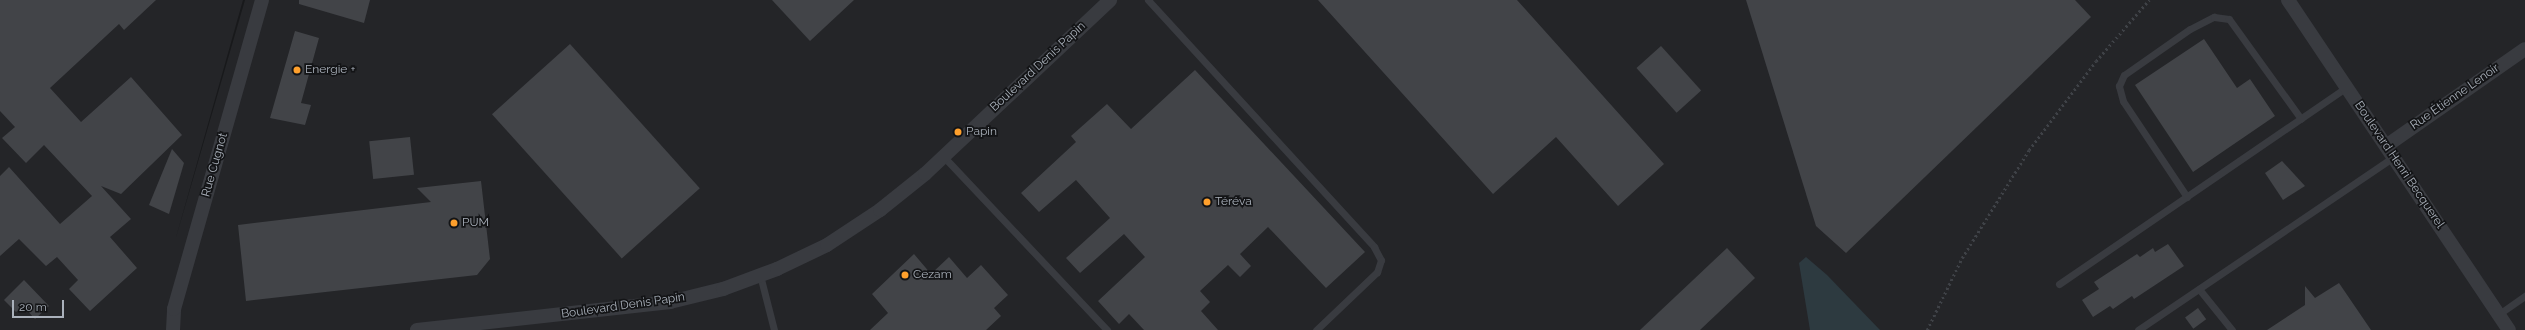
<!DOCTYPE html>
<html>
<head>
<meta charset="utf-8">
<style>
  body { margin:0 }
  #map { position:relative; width:2525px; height:330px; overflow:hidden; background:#18191b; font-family:Raleway,sans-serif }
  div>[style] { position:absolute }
  .built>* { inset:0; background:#242528 }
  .water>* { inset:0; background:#2d3a40 }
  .building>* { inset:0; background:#424448; transform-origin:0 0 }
  .path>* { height:2.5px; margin-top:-1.25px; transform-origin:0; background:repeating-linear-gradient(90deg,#3f4247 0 2px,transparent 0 5px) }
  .lane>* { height:7px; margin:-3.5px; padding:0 3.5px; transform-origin:3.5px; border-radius:3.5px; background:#393b40 }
  .street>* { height:14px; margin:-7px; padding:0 7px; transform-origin:7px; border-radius:7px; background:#393b40 }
  .dots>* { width:11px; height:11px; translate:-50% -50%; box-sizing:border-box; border:2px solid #131416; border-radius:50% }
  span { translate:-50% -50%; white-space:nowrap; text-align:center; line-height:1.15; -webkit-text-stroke:3.5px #131416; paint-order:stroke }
  .street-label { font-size:12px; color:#aab1bb }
  .poi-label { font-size:12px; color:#aab1bb }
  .left { translate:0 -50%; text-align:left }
  .scale { position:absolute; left:12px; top:300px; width:52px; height:18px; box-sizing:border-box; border:2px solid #aab1bb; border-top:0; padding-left:5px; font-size:12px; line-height:14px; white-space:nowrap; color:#aab1bb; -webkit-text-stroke:3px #131416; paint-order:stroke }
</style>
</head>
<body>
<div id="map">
  <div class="built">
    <i style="clip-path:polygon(0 0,243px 0,175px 241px,245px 0,2525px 0,2525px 330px,0 330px)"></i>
  </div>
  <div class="water">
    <i style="clip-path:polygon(1806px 257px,1827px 275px,1880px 330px,1810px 330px,1799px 263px)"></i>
  </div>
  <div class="building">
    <i style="clip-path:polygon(0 0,156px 0,124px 30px,119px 24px,50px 88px,81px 122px,131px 77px,182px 135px,121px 194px,101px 186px,131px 219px,110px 237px,137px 268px,90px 311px,69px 289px,78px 280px,57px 257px,46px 266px,19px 239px,0 256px,0 176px,9px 167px,60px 224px,92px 196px,44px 145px,26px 163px,2px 138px,15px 127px,0 111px)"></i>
    <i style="clip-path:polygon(299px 0,370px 0,364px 23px,299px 4px)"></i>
    <i style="clip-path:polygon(772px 0,854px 0,810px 41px)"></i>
    <i style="clip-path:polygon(1318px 0,1517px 0,1664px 164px,1618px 206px,1556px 137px,1493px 194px)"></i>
    <i style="clip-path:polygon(1746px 0,2075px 0,2091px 17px,1846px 253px,1816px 226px)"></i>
    <i style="clip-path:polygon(295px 31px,319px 38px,301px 103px,311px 105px,305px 125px,270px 118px)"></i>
    <i style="clip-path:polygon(2204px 39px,2237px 88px,2250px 79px,2275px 116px,2193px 172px,2135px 85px)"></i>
    <i style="left:570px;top:44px;width:194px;height:105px;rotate:48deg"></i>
    <i style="left:1661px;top:46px;width:60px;height:33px;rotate:48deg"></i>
    <i style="clip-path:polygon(1195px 70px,1365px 252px,1326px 288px,1268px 227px,1240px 254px,1251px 266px,1240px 277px,1228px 265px,1200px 291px,1210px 302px,1201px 311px,1218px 330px,1144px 330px,1129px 314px,1119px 324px,1098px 301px,1145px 257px,1124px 234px,1080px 273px,1066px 258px,1110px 218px,1076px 180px,1039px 212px,1021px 193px,1076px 142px,1071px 136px,1107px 104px,1131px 129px)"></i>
    <i style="left:410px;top:137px;width:38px;height:41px;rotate:84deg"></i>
    <i style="clip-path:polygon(172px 149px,184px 163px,169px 214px,149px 205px)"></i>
    <i style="clip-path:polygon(2282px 161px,2305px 186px,2283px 200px,2265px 173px)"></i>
    <i style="clip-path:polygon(481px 181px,490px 259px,477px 275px,246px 301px,238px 225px,431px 202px,417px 188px)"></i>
    <i style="clip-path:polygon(2168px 244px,2184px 266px,2134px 299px,2132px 296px,2113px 309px,2110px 306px,2093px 317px,2082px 300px,2099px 289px,2094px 282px,2137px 254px,2140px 257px,2153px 248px,2155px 252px)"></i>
    <i style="clip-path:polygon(1727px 248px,1755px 278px,1700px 330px,1640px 330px)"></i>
    <i style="clip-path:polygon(914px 254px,931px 274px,949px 257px,967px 278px,981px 265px,1008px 295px,994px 308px,1001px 316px,986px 330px,870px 330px,888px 313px,872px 294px)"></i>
    <i style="clip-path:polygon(24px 280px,49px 306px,35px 319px,23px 306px,16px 312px,4px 300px)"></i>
    <i style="clip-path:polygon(2339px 283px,2371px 330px,2267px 330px,2305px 305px,2305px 286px,2315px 298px)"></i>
    <i style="left:2198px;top:308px;width:14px;height:16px;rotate:54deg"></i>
  </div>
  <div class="path">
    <i style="left:1927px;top:330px;width:80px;rotate:-64.1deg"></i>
    <i style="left:1962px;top:258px;width:127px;rotate:-58.2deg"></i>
    <i style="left:2029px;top:150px;width:111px;rotate:-53deg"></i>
    <i style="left:2096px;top:61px;width:81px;rotate:-49deg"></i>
  </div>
  <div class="lane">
    <i style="left:1148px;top:0;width:335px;rotate:47.5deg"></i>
    <i style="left:1374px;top:247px;width:15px;rotate:62deg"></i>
    <i style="left:1381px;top:260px;width:13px;rotate:108deg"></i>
    <i style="left:1377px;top:272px;width:84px;rotate:136.4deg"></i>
    <i style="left:944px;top:157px;width:238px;rotate:46.7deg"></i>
    <i style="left:2187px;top:197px;width:115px;rotate:-123.7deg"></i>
    <i style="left:2123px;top:101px;width:16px;rotate:-105deg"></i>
    <i style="left:2119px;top:86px;width:12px;rotate:-66deg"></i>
    <i style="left:2124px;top:75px;width:80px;rotate:-34.9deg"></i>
    <i style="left:2190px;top:29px;width:27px;rotate:-27deg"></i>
    <i style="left:2214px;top:17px;width:15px;rotate:8deg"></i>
    <i style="left:2229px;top:19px;width:123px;rotate:54.2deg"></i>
    <i style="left:760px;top:275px;width:57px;rotate:75.7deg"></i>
    <i style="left:2059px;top:284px;width:349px;rotate:-34.4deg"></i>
    <i style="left:2199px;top:289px;width:53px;rotate:51.2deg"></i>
    <i style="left:2499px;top:314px;width:32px;rotate:-35deg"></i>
    <i style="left:2138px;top:330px;width:309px;rotate:-34.1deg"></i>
  </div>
  <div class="street">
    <i style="left:2288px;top:0;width:397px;rotate:56.2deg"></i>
    <i style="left:2386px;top:146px;width:169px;rotate:-34.9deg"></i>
    <i style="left:173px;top:330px;width:21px;rotate:-87deg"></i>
    <i style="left:174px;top:309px;width:321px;rotate:-74.1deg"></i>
    <i style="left:417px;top:330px;width:255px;rotate:-6.3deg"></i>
    <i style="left:670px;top:302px;width:55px;rotate:-13.8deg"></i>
    <i style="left:723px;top:289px;width:58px;rotate:-20.3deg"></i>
    <i style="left:777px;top:269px;width:55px;rotate:-25.6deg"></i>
    <i style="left:827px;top:245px;width:64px;rotate:-33.4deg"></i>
    <i style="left:880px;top:210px;width:58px;rotate:-38.7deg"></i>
    <i style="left:925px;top:174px;width:254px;rotate:-43.2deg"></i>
  </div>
  <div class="dots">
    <i style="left:297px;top:70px;background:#ffa02c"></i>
    <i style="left:958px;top:132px;background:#ffa02c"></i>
    <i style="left:1207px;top:202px;background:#ffa02c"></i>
    <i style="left:454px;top:223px;background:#ffa02c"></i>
    <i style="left:905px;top:275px;background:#ffa02c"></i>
  </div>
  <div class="street-label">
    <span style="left:1038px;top:67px;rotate:-43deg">Boulevard Denis Papin</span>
    <span style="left:2455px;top:97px;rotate:-35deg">Rue Étienne Lenoir</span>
    <span style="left:215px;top:165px;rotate:-74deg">Rue Cugnot</span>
    <span style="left:2399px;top:165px;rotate:56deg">Boulevard Henri Becquerel</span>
    <span style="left:623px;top:306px;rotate:-8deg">Boulevard Denis Papin</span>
  </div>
  <div class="poi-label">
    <span class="left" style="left:305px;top:70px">Energie +</span>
    <span class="left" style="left:966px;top:132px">Papin</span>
    <span class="left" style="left:1215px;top:202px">Téréva</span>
    <span class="left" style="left:462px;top:223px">PUM</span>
    <span class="left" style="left:913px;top:275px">Cezam</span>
  </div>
  <div class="scale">20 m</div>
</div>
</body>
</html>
